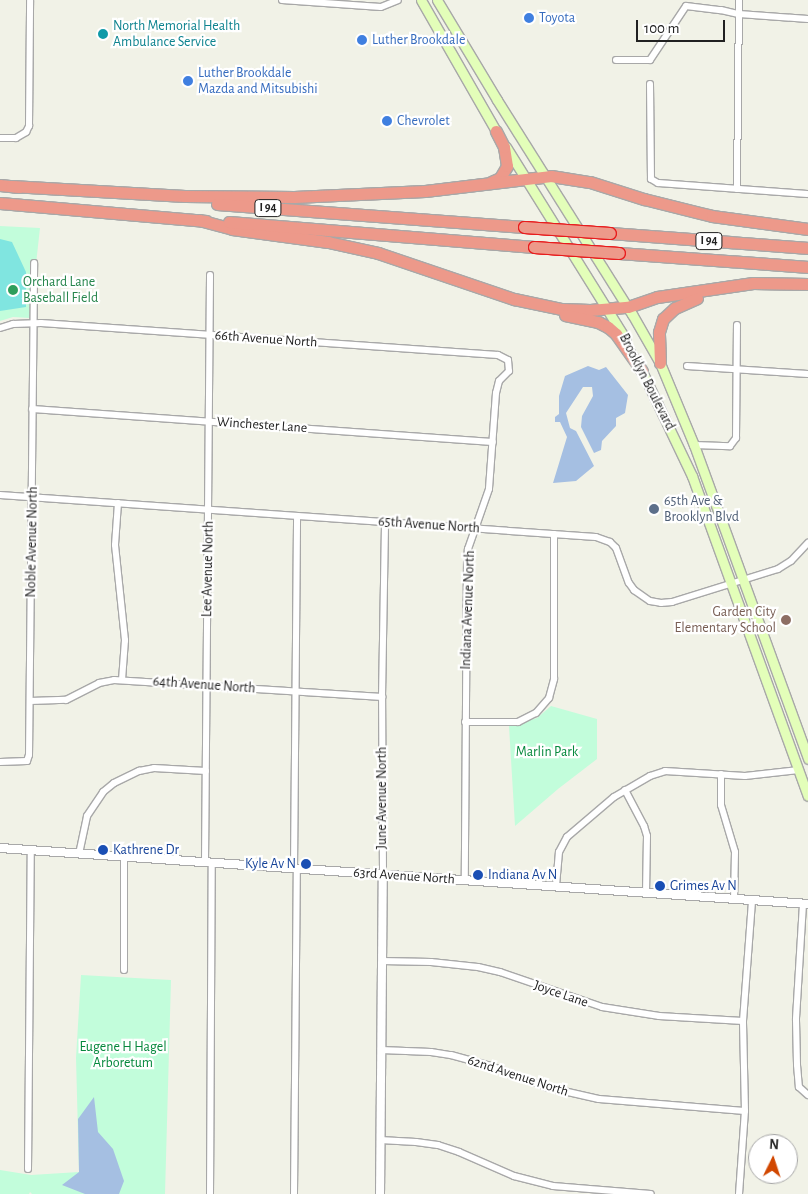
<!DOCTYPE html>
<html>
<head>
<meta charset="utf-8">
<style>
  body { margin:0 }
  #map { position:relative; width:808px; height:1194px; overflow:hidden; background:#f1f2e7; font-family:"Alegreya Sans",sans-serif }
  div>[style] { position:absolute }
  .park>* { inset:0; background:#c2fddb }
  .pitch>* { inset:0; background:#80e5e0 }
  .water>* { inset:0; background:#a5bfe2 }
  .roads { filter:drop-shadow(1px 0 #a8a8a8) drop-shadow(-1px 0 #a8a8a8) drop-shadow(0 1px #a8a8a8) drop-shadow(0 -1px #a8a8a8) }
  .minor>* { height:6px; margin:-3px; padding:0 3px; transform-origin:3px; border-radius:3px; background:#fff }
  .tertiary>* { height:8px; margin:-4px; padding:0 4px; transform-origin:4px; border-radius:4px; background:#fff }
  .secondary>* { height:9px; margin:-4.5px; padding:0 4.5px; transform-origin:4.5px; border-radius:4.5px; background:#e3feb9 }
  .motorway>* { height:11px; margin:-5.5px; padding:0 5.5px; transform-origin:5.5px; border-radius:5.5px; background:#ed998a }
  .bridges { filter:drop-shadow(1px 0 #e71c1d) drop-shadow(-1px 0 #e71c1d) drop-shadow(0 1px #e71c1d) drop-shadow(0 -1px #e71c1d) }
  .motorway-bridge>* { height:11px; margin:-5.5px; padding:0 5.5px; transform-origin:5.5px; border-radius:5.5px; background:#ed998a }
  .dots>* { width:14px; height:14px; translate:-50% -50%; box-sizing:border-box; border:2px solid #fff; border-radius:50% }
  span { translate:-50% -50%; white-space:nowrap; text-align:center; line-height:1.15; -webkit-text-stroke:4.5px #fff; paint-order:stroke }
  .shield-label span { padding:1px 4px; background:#fff; border:1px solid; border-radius:4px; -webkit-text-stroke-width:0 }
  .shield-label { font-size:12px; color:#212121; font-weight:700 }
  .shop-label { font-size:14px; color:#366cbe }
  .left { translate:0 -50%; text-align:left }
  .culture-label { font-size:14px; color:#0d838f }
  .leisure-label { font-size:14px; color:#27864d }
  .street-label { font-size:14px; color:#212121 }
  .service-label { font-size:14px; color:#4e5e75 }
  .education-label { font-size:14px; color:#785e54 }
  .right { translate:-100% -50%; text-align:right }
  .park-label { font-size:14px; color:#05883c }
  .transit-label { font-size:14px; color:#164399 }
  .north { position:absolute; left:748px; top:1134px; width:50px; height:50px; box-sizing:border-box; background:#fff; border:1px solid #a6a6a6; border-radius:50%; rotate:4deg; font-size:14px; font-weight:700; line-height:20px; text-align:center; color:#212121 }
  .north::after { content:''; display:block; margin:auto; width:18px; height:22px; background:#d14700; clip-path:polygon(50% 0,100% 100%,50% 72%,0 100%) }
  .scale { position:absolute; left:636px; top:20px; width:89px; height:22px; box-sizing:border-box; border:2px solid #212121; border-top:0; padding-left:6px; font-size:15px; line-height:18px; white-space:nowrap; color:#212121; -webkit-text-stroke:4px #fff; paint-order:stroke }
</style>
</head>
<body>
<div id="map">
  <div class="park">
    <i style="clip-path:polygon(0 226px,40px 228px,30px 318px,13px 317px,0 321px)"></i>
    <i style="clip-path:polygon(551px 706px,597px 719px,597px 759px,558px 789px,515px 826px,509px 726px,537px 718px)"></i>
    <i style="clip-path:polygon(81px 975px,171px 980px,165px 1194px,32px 1194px,30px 1192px,29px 1194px,0 1194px,0 1170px,31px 1175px,79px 1172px,76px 1058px)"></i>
  </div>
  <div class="pitch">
    <i style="clip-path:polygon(0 239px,12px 242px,26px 272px,26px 307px,0 311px)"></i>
  </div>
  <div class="water">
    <i style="clip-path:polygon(588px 366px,599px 370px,606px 367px,628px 395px,625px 413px,616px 418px,616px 426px,602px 441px,601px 450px,594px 453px,581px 427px,582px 416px,593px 396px,592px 387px,583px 387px,566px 413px,570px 428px,576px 431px,594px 466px,576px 481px,553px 483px,567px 437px,560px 422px,555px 422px,555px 417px,559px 414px,559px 396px,565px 376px)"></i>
    <i style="clip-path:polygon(94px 1097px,98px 1132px,113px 1149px,124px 1181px,119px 1194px,85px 1194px,62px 1185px,79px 1172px,78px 1119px)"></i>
  </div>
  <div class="roads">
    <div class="minor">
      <i style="left:282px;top:0;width:99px;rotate:4deg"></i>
      <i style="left:381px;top:7px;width:18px;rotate:-22deg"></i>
      <i style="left:686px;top:6px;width:35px;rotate:7deg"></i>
      <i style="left:721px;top:10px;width:18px;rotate:13deg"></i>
      <i style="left:739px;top:14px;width:69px;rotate:4.1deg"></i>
      <i style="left:616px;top:60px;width:34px"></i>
      <i style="left:650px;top:60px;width:65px;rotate:-56.3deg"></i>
      <i style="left:650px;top:84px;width:95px;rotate:89.4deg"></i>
      <i style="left:651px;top:179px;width:8px;rotate:30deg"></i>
      <i style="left:658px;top:183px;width:150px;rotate:4.2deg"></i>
      <i style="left:0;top:138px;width:16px"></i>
      <i style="left:16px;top:138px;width:12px;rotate:-31deg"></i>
      <i style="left:26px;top:132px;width:7px;rotate:-63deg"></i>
      <i style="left:29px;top:126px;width:126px;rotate:-89.5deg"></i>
      <i style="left:737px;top:189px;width:189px;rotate:-89.4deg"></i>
      <i style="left:0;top:328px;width:14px;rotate:-17deg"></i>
      <i style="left:13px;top:324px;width:28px;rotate:-2deg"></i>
      <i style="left:41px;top:323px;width:458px;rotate:4deg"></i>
      <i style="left:498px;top:355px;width:11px;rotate:27deg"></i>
      <i style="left:508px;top:360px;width:11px;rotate:85deg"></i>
      <i style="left:509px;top:371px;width:14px;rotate:135deg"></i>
      <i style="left:499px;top:381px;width:12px;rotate:104deg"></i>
      <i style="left:496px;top:393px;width:96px;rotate:94.2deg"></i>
      <i style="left:489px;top:489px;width:64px;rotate:109.3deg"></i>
      <i style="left:468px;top:549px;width:11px;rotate:95deg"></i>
      <i style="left:467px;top:560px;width:320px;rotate:90.4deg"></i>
      <i style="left:687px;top:366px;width:121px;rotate:3.8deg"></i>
      <i style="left:32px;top:409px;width:462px;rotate:4.1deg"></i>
      <i style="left:694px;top:445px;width:36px;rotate:2deg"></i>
      <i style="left:730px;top:446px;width:10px;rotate:-53deg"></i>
      <i style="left:736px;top:438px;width:113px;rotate:-89.5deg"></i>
      <i style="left:0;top:495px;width:597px;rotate:4.03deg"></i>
      <i style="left:596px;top:537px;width:15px;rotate:20deg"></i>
      <i style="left:610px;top:542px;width:8px;rotate:45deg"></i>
      <i style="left:616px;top:548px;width:37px;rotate:70deg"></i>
      <i style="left:629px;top:583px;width:9px;rotate:54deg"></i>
      <i style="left:634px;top:590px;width:19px;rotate:35deg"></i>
      <i style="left:650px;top:601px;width:11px;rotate:10deg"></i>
      <i style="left:661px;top:603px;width:11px;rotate:-5deg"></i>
      <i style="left:672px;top:602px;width:111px;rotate:-17.3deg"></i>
      <i style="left:778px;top:569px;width:15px;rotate:-32deg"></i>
      <i style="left:791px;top:561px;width:25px;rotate:-47deg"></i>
      <i style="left:118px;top:503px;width:42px;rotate:94.1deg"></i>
      <i style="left:115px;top:545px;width:96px;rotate:84deg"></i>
      <i style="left:125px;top:640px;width:40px;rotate:94.3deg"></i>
      <i style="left:30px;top:701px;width:36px;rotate:-2deg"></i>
      <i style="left:66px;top:700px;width:37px;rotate:-27deg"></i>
      <i style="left:99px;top:683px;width:15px;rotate:-11deg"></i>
      <i style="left:114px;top:680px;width:269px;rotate:3.6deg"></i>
      <i style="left:465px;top:722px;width:53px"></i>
      <i style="left:518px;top:722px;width:20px;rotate:-27deg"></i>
      <i style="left:536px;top:713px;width:20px;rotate:-49deg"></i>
      <i style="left:549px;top:698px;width:20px;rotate:-75deg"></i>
      <i style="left:554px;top:679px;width:145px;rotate:-90deg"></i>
      <i style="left:0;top:762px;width:27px;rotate:-2deg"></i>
      <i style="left:27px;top:761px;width:6px;rotate:-72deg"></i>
      <i style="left:29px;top:755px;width:492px;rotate:-89.4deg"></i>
      <i style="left:721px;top:774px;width:31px;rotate:90deg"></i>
      <i style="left:721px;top:805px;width:49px;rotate:73.4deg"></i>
      <i style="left:735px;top:852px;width:46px;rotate:91.2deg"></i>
      <i style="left:625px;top:790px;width:41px;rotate:62.2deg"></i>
      <i style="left:644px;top:826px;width:10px;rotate:73deg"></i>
      <i style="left:647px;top:836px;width:57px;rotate:91deg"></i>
      <i style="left:79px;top:854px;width:39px;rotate:-78deg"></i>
      <i style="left:87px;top:816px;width:29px;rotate:-56deg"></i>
      <i style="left:103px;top:792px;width:14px;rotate:-39deg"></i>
      <i style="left:114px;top:783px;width:28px;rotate:-26deg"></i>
      <i style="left:139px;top:771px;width:15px;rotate:-11deg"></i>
      <i style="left:154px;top:768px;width:52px;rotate:3.3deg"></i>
      <i style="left:124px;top:856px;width:114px;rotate:90deg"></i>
      <i style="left:205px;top:862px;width:587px;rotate:-89.51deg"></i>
      <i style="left:294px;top:868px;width:352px;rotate:-89.5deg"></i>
      <i style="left:383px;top:874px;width:177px;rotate:-90.3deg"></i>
      <i style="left:382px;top:697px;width:175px;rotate:-89deg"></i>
      <i style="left:556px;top:886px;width:34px;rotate:-85deg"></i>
      <i style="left:559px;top:852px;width:17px;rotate:-62deg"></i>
      <i style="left:567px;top:837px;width:62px;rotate:-40.4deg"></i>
      <i style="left:614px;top:797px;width:42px;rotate:-30.3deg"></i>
      <i style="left:650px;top:776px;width:16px;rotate:-18deg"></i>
      <i style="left:665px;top:771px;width:80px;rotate:3.6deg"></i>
      <i style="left:745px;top:776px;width:54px;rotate:-6.3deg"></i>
      <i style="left:803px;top:904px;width:116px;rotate:93.5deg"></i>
      <i style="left:796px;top:1020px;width:45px;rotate:88.7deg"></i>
      <i style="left:797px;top:1065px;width:22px;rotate:85deg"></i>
      <i style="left:799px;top:1087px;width:12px;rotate:42deg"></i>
      <i style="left:382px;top:961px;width:49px;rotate:1.2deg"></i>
      <i style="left:431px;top:962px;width:47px;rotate:6.1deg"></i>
      <i style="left:478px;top:967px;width:23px;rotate:13deg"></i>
      <i style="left:500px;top:972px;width:108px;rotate:18.9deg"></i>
      <i style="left:602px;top:1007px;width:58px;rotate:9deg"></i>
      <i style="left:659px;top:1016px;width:84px;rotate:3.4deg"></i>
      <i style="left:381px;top:1050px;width:50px;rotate:2.3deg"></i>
      <i style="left:431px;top:1052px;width:20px;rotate:9deg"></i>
      <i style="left:451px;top:1055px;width:41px;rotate:15.4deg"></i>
      <i style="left:491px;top:1066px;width:59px;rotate:20.9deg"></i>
      <i style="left:546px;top:1087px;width:54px;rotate:12.8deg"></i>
      <i style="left:599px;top:1099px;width:146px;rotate:4.7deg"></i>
      <i style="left:380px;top:1140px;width:36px;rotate:3deg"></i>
      <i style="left:416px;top:1142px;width:22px;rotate:8deg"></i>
      <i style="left:438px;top:1145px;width:22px;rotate:18deg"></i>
      <i style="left:459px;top:1152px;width:60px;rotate:23.6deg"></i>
      <i style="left:514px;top:1176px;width:40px;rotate:14.4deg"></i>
      <i style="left:553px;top:1186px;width:98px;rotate:4.7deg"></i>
      <i style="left:28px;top:1169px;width:318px;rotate:-89.5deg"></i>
      <i style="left:210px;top:1194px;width:331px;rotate:-89.7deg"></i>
      <i style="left:294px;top:1194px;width:326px;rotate:-89.5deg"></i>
      <i style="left:739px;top:1194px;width:83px;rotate:-85.9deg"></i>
      <i style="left:745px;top:1111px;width:90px;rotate:-91.3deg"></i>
      <i style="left:743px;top:1021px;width:121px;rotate:-85.7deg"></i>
    </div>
    <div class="tertiary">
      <i style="left:0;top:848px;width:810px;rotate:3.96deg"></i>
      <i style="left:380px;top:1194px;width:320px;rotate:-89.5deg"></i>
    </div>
    <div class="secondary">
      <i style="left:421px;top:0;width:157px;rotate:60.2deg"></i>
      <i style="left:437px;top:0;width:117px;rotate:59deg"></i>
      <i style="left:497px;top:100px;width:253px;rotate:57.8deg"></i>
      <i style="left:632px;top:314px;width:56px;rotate:60.3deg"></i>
      <i style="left:660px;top:363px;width:89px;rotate:67.5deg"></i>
      <i style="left:694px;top:445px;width:334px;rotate:70deg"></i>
      <i style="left:506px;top:147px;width:227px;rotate:58.1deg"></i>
      <i style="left:640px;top:367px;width:121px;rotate:64.5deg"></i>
      <i style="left:692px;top:476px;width:340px;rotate:70.1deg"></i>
    </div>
    <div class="motorway">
      <i style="left:491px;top:182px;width:10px;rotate:-24deg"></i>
      <i style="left:500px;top:178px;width:14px;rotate:-60deg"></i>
      <i style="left:507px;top:166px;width:19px;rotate:-99deg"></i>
      <i style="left:504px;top:147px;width:18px;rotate:-117deg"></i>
      <i style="left:0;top:185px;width:19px;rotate:6deg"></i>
      <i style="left:11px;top:186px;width:174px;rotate:3.3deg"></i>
      <i style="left:185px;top:196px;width:109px;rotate:0.5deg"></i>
      <i style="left:294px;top:197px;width:131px;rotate:-2.6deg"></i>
      <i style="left:425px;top:191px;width:127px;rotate:-6.8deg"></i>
      <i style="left:551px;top:176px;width:39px;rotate:9deg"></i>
      <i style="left:590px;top:182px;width:57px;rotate:17.5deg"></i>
      <i style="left:644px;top:199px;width:70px;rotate:14deg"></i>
      <i style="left:712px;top:216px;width:97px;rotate:7.7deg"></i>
      <i style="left:0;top:203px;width:207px;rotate:5deg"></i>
      <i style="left:217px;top:204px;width:308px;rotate:4.3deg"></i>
      <i style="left:199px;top:220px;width:34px;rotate:15deg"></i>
      <i style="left:232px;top:229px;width:97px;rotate:7.7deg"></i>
      <i style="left:328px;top:242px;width:51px;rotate:12.4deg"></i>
      <i style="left:378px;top:253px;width:144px;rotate:18.7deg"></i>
      <i style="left:514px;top:299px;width:49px;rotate:11.8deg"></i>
      <i style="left:562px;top:309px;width:28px;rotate:2deg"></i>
      <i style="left:590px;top:310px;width:38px;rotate:-5deg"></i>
      <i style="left:628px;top:307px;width:31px;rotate:-19deg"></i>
      <i style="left:657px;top:297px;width:97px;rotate:-8.3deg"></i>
      <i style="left:753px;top:283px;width:55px;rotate:1deg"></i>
      <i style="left:229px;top:222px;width:306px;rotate:4.7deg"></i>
      <i style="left:610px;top:233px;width:199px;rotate:4.3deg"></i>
      <i style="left:619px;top:253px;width:190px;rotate:4.2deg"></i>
      <i style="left:565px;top:315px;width:34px;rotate:12deg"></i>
      <i style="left:598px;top:322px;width:11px;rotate:27deg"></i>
      <i style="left:608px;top:327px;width:11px;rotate:41deg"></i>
      <i style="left:616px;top:334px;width:45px;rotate:54.9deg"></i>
      <i style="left:660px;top:363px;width:31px;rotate:-92deg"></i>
      <i style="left:659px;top:332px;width:14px;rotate:-73deg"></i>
      <i style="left:663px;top:319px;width:16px;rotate:-43deg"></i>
      <i style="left:675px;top:308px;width:24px;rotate:-24deg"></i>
    </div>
  </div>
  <div class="bridges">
    <div class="motorway-bridge">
      <i style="left:524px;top:227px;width:86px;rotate:4deg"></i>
      <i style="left:534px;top:247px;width:85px;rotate:4deg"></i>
    </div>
  </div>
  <div class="dots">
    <i style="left:529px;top:18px;background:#3f7fe0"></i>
    <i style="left:103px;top:34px;background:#0f9aa8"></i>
    <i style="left:362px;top:40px;background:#3f7fe0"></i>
    <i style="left:188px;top:81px;background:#3f7fe0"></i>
    <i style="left:387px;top:121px;background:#3f7fe0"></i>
    <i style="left:13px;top:290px;background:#2e9e5b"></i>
    <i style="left:654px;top:509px;background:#5c6f8a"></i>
    <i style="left:786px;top:620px;background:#8d6e63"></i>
    <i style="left:103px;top:850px;background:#1a4fb4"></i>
    <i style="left:306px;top:864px;background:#1a4fb4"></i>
    <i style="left:478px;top:875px;background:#1a4fb4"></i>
    <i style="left:660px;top:886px;background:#1a4fb4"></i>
  </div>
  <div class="shield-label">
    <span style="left:268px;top:208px">I 94</span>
    <span style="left:709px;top:241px">I 94</span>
  </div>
  <div class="shop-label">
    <span class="left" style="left:539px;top:18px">Toyota</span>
    <span class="left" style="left:372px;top:40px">Luther Brookdale</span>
    <span class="left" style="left:198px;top:81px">Luther Brookdale<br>Mazda and Mitsubishi</span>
    <span class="left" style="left:397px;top:121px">Chevrolet</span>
  </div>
  <div class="culture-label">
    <span class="left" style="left:113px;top:34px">North Memorial Health<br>Ambulance Service</span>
  </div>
  <div class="leisure-label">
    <span class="left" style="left:23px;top:290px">Orchard Lane<br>Baseball Field</span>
  </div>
  <div class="street-label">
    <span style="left:266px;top:339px;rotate:4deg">66th Avenue North</span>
    <span style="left:647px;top:382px;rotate:63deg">Brooklyn Boulevard</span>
    <span style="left:262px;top:425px;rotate:4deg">Winchester Lane</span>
    <span style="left:429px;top:525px;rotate:4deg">65th Avenue North</span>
    <span style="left:32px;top:542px;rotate:-89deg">Noble Avenue North</span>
    <span style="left:208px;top:569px;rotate:-89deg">Lee Avenue North</span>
    <span style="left:468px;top:610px;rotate:-88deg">Indiana Avenue North</span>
    <span style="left:204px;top:685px;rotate:4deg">64th Avenue North</span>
    <span style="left:382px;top:798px;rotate:-90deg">June Avenue North</span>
    <span style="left:404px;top:876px;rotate:4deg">63rd Avenue North</span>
    <span style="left:561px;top:994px;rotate:19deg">Joyce Lane</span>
    <span style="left:518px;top:1076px;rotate:18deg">62nd Avenue North</span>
  </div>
  <div class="service-label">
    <span class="left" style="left:664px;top:509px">65th Ave &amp;<br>Brooklyn Blvd</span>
  </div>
  <div class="education-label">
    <span class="right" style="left:776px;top:620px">Garden City<br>Elementary School</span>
  </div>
  <div class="park-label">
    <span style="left:547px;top:752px">Marlin Park</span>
    <span style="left:123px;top:1055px">Eugene H Hagel<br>Arboretum</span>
  </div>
  <div class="transit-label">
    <span class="left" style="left:113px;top:850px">Kathrene Dr</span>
    <span class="right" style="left:296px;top:864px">Kyle Av N</span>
    <span class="left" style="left:488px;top:875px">Indiana Av N</span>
    <span class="left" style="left:670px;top:886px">Grimes Av N</span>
  </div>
  <div class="north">N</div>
  <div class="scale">100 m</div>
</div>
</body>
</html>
